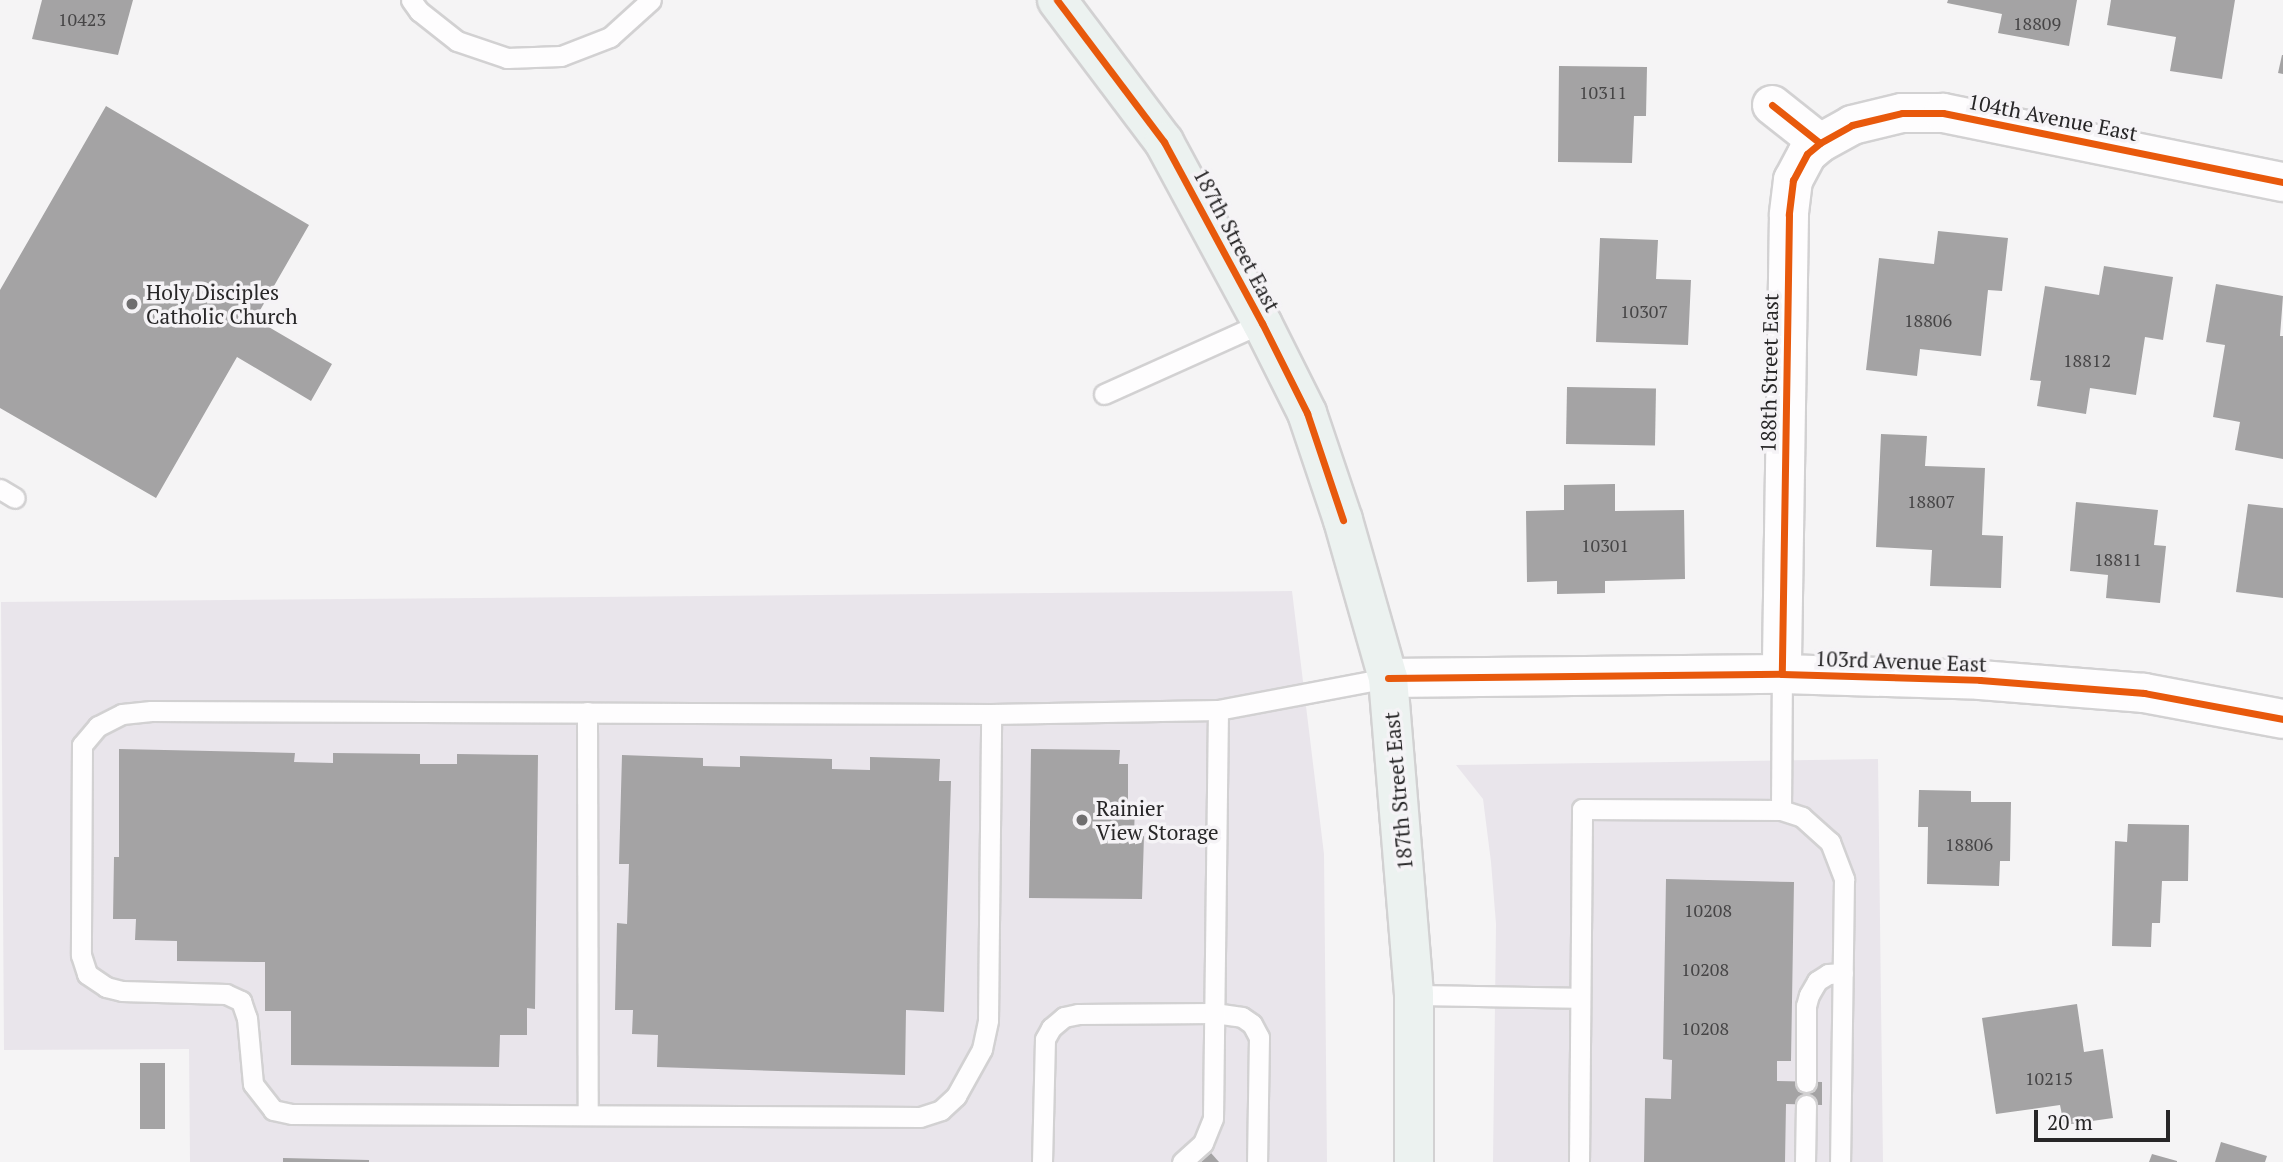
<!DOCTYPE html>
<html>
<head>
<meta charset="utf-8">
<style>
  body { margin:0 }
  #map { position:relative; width:2283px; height:1162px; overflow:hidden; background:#f5f4f5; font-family:"PT Serif",serif }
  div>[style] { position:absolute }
  .built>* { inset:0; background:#e9e5eb }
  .building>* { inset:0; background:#a4a3a4; transform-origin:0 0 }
  .roads { filter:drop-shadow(2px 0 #d2d1d2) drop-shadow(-2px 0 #d2d1d2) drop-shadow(0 2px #d2d1d2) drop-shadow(0 -2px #d2d1d2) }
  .lane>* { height:19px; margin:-9.5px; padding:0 9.5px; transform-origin:9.5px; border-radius:9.5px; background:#fefdfe }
  .street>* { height:38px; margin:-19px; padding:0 19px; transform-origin:19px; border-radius:19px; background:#fefdfe }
  .secondary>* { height:38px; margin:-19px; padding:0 19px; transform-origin:19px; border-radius:19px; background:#ecf2f0 }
  .cycleway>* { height:7px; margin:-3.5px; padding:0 3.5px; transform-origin:3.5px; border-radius:3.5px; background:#e8590c }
  .dots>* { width:19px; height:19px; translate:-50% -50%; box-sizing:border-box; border:4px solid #f5f3f6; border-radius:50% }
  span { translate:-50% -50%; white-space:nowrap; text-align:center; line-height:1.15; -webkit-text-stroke:7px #f5f3f6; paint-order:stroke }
  .number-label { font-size:18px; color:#464546 }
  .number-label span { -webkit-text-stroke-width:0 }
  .street-label { font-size:21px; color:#272627 }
  .poi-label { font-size:21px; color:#272627 }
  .left { translate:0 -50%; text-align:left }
  .scale { position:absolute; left:2034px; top:1110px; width:136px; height:32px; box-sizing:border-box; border:4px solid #272627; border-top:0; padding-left:9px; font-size:21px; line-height:24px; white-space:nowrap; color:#272627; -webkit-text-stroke:5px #f5f3f6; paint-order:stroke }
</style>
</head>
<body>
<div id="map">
  <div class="built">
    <i style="clip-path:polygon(1292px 591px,1324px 854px,1327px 1162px,190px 1162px,189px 1049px,4px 1050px,1px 602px)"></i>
    <i style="clip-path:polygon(1878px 759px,1883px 1162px,1493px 1162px,1496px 924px,1491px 862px,1483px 799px,1456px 765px)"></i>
  </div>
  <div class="building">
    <i style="clip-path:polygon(42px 0,133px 0,118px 55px,32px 39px)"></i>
    <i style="clip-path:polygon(1948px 0,2077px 0,2069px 46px,1998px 33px,2002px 14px,1947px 3px)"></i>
    <i style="clip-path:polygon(2111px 0,2235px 0,2222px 79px,2170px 71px,2176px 37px,2107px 25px)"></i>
    <i style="clip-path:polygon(2282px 55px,2283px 55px,2283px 74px,2278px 73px)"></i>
    <i style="clip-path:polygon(1559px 66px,1647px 67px,1646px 116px,1634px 116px,1632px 163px,1558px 162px)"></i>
    <i style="clip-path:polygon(106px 106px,309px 225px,255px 319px,332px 364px,311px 401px,237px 357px,156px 498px,0 408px,0 290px)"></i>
    <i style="clip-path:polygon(1938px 231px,2008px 238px,2002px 291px,1988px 290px,1981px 356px,1920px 349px,1917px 376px,1866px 370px,1879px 258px,1934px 264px)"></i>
    <i style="clip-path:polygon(1600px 238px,1658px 240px,1656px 279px,1691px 280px,1688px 345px,1596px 342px)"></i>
    <i style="clip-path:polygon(2104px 266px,2173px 277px,2163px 340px,2145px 337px,2136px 395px,2090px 388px,2086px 414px,2037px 406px,2041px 381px,2030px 380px,2045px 286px,2099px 295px)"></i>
    <i style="clip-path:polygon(2216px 284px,2283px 296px,2280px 336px,2283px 336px,2283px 459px,2235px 450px,2240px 422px,2213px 417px,2225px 345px,2206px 342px)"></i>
    <i style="left:1567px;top:387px;width:89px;height:57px;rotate:1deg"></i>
    <i style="clip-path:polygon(1881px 434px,1927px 436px,1925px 466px,1985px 468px,1982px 535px,2003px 536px,2001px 588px,1930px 586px,1932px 550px,1876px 547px)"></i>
    <i style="clip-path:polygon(1615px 484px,1615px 511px,1684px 510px,1685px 579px,1605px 581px,1605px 593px,1557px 594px,1557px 581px,1527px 582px,1526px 511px,1564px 510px,1564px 485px)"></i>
    <i style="clip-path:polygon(2076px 502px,2158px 510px,2154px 545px,2166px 546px,2160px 603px,2106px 598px,2108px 575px,2070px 571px)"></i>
    <i style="clip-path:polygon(2248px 504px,2283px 508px,2283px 598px,2236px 592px)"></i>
    <i style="clip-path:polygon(119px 749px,295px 753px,294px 762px,333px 763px,333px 753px,420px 754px,420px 764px,457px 764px,457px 754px,538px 755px,535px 1009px,527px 1008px,527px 1035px,500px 1035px,499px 1067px,291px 1065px,291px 1011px,265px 1011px,265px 962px,177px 961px,177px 941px,135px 940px,136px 919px,113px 919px,114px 857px,119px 857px)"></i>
    <i style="clip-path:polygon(1031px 749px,1120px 750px,1119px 764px,1128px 764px,1128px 804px,1135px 804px,1134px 836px,1144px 836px,1142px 899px,1029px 898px)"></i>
    <i style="clip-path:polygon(622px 755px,703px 758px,703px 766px,740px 767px,740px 756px,832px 759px,832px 769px,870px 770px,870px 757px,940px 759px,939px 781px,951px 781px,944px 1012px,906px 1010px,905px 1075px,657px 1067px,658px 1035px,632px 1034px,633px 1010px,615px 1010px,617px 923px,627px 924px,629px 864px,619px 864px)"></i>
    <i style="clip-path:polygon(1919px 790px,1971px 791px,1971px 802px,2011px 802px,2010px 861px,2000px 861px,1999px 886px,1927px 884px,1928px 827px,1918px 827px)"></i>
    <i style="clip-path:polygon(2128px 824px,2189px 825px,2188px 881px,2162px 881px,2160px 923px,2152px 923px,2151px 947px,2112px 946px,2115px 841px,2127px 842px)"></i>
    <i style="clip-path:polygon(1666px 879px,1794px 882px,1791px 1061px,1777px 1061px,1777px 1081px,1822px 1082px,1822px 1105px,1786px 1104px,1785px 1162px,1644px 1162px,1645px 1098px,1671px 1099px,1672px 1060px,1663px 1059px)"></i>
    <i style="clip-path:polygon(2077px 1004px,2084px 1052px,2103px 1049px,2113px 1118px,2064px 1125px,2060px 1105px,1996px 1114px,1982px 1018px)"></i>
    <i style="left:140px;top:1063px;width:25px;height:66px"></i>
    <i style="clip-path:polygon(2221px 1142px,2267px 1156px,2265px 1162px,2215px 1162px)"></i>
    <i style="clip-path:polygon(1211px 1153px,1219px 1162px,1201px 1162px)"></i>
    <i style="clip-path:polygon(2152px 1154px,2177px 1161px,2177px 1162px,2149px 1162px)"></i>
    <i style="clip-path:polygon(283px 1158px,369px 1160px,369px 1162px,283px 1162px)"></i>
  </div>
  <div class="roads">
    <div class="lane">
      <i style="left:411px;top:0;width:14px;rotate:54deg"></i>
      <i style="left:419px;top:11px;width:48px;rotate:38.3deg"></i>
      <i style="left:457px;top:41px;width:53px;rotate:18.8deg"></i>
      <i style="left:507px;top:58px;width:54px;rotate:-2.1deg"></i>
      <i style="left:561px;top:56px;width:53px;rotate:-21.2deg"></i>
      <i style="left:610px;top:37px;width:55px;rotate:-42.1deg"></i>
      <i style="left:1104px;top:394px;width:173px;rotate:-24.2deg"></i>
      <i style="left:0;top:489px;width:17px;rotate:31deg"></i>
      <i style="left:587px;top:712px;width:403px;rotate:89.9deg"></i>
      <i style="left:991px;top:714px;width:840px;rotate:-179.8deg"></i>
      <i style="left:151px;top:711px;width:29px;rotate:174deg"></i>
      <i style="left:122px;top:714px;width:27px;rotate:153deg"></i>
      <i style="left:98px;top:726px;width:25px;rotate:130deg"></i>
      <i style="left:82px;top:745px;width:210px;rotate:90.3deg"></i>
      <i style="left:81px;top:955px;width:20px;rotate:72deg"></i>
      <i style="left:87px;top:974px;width:23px;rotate:34deg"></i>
      <i style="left:106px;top:987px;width:16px;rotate:14deg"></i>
      <i style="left:122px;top:991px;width:104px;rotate:1.7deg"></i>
      <i style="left:226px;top:994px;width:17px;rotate:25deg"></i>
      <i style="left:241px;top:1001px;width:18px;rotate:71deg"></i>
      <i style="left:247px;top:1018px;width:66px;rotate:84.8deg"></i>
      <i style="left:253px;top:1084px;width:33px;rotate:52deg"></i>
      <i style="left:273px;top:1110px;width:19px;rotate:12deg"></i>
      <i style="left:292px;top:1114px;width:628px;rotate:0.27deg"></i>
      <i style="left:920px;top:1117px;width:22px;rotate:-18deg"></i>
      <i style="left:941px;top:1110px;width:21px;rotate:-43deg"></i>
      <i style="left:956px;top:1096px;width:54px;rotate:-61deg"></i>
      <i style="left:982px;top:1049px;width:30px;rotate:-78deg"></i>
      <i style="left:988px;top:1020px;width:306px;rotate:-89.4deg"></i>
      <i style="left:991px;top:714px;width:227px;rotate:-1deg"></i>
      <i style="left:1218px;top:710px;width:173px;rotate:-10.7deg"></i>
      <i style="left:1781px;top:810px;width:136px;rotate:-89.6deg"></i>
      <i style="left:1414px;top:995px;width:166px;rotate:1deg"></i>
      <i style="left:1806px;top:1082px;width:76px;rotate:-90deg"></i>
      <i style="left:1806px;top:1006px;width:11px;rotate:-75deg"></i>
      <i style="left:1809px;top:995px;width:16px;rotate:-60deg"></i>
      <i style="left:1817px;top:981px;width:13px;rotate:-32deg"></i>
      <i style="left:1828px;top:974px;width:15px;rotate:-4deg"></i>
      <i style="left:1042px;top:1162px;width:123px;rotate:-88.6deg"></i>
      <i style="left:1045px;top:1039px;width:13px;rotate:-61deg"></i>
      <i style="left:1051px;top:1028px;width:17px;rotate:-40deg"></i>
      <i style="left:1064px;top:1017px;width:14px;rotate:-12deg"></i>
      <i style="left:1078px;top:1014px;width:136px;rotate:-0.4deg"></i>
      <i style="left:1214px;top:1013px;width:28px;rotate:8deg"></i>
      <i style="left:1242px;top:1017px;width:12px;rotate:35deg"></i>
      <i style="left:1252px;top:1024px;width:15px;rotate:62deg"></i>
      <i style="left:1259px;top:1037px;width:125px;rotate:90.9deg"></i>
      <i style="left:1182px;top:1162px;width:28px;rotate:-42deg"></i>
      <i style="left:1203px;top:1143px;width:27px;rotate:-68deg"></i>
      <i style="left:1213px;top:1118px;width:408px;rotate:-89.3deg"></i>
      <i style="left:1579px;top:1162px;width:353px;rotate:-89.5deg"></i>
      <i style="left:1582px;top:809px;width:199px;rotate:0.3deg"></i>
      <i style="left:1781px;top:810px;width:22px;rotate:18deg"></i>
      <i style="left:1802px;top:817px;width:38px;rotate:42deg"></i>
      <i style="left:1830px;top:842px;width:40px;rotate:69deg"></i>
      <i style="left:1844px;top:879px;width:283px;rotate:90.8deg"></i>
      <i style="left:1805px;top:1162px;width:57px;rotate:-89deg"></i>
    </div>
    <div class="street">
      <i style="left:1772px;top:105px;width:61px;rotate:38.4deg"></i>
      <i style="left:1820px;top:143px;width:17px;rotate:140deg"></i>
      <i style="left:1807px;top:154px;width:30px;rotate:118deg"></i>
      <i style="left:1793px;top:180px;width:35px;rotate:97deg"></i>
      <i style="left:1789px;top:215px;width:459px;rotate:90.9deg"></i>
      <i style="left:1820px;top:143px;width:37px;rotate:-29deg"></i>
      <i style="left:1852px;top:125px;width:51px;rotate:-13.5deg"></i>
      <i style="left:1902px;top:113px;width:41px"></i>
      <i style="left:1943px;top:113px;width:347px;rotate:11.5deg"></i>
      <i style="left:1388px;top:678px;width:394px;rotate:-0.6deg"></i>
      <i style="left:1782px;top:674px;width:198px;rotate:1.7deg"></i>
      <i style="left:1980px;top:680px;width:165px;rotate:4.5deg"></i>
      <i style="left:2144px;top:693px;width:141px;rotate:10.6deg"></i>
    </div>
    <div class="secondary">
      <i style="left:1057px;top:0;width:178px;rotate:53deg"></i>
      <i style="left:1164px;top:142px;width:206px;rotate:61.6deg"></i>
      <i style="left:1262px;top:323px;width:101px;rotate:63.4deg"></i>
      <i style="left:1307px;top:413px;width:113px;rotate:71.4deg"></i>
      <i style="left:1343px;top:520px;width:164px;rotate:74.1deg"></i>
      <i style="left:1388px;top:678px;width:318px;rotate:85.3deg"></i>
      <i style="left:1414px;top:995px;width:167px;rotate:90deg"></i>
    </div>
  </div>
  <div class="cycleway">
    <i style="left:1057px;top:0;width:178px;rotate:53deg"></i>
    <i style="left:1164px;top:142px;width:206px;rotate:61.6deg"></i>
    <i style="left:1262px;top:323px;width:101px;rotate:63.4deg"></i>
    <i style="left:1307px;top:413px;width:113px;rotate:71.4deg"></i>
    <i style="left:1772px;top:105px;width:61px;rotate:38.4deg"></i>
    <i style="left:1820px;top:143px;width:17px;rotate:140deg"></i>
    <i style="left:1807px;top:154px;width:30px;rotate:118deg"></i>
    <i style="left:1793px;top:180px;width:35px;rotate:97deg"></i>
    <i style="left:1789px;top:215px;width:459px;rotate:90.9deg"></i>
    <i style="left:1820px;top:143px;width:37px;rotate:-29deg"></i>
    <i style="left:1852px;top:125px;width:51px;rotate:-13.5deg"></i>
    <i style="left:1902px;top:113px;width:41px"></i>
    <i style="left:1943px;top:113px;width:347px;rotate:11.5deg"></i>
    <i style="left:1388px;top:678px;width:394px;rotate:-0.6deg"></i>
    <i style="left:1782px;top:674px;width:198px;rotate:1.7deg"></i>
    <i style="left:1980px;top:680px;width:165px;rotate:4.5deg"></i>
    <i style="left:2144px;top:693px;width:141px;rotate:10.6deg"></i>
  </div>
  <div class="dots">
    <i style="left:132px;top:304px;background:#6f6e6f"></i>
    <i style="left:1082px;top:820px;background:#6f6e6f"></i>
  </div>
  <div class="number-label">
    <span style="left:82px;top:19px">10423</span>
    <span style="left:2037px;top:23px">18809</span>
    <span style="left:1603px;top:92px">10311</span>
    <span style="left:1644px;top:311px">10307</span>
    <span style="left:1928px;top:320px">18806</span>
    <span style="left:2087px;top:360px">18812</span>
    <span style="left:1931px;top:501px">18807</span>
    <span style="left:1605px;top:545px">10301</span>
    <span style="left:2118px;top:559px">18811</span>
    <span style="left:1969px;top:844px">18806</span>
    <span style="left:1708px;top:910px">10208</span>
    <span style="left:1705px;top:969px">10208</span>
    <span style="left:1705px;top:1028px">10208</span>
    <span style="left:2049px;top:1078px">10215</span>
  </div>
  <div class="street-label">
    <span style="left:2053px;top:117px;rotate:11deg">104th Avenue East</span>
    <span style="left:1237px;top:240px;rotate:62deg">187th Street East</span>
    <span style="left:1769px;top:373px;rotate:-89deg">188th Street East</span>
    <span style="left:1901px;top:661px;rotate:2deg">103rd Avenue East</span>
    <span style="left:1398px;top:791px;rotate:-95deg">187th Street East</span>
  </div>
  <div class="poi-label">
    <span class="left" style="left:146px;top:304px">Holy Disciples<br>Catholic Church</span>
    <span class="left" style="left:1096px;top:820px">Rainier<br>View Storage</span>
  </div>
  <div class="scale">20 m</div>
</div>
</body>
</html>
